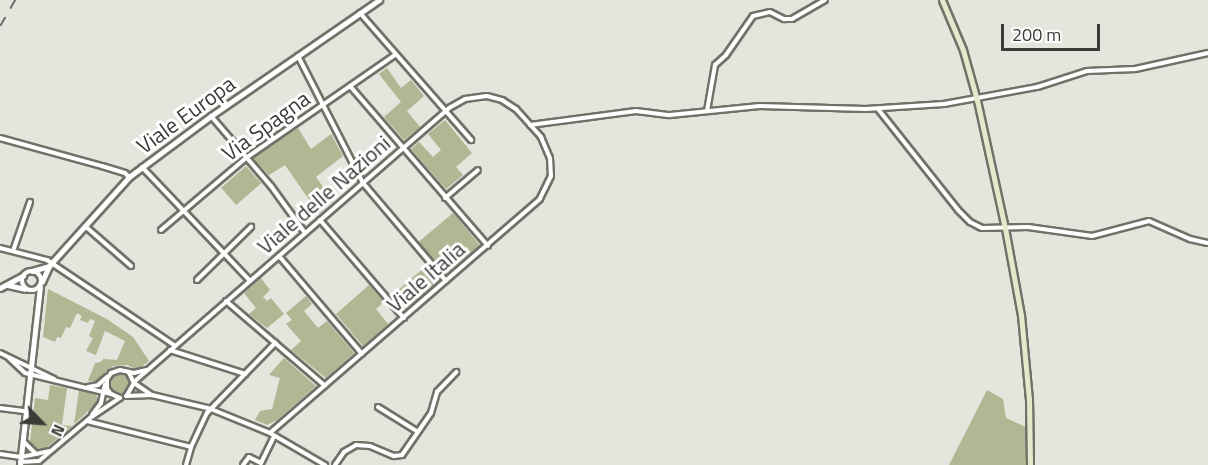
<!DOCTYPE html>
<html>
<head>
<meta charset="utf-8">
<style>
  body { margin:0 }
  #map { position:relative; width:1208px; height:465px; overflow:hidden; background:#e4e5dc; font-family:"Titillium Web",sans-serif }
  div>[style] { position:absolute }
  .green>* { inset:0; background:#b1b693; transform-origin:0 0 }
  .round { border-radius:50% }
  .roads { filter:drop-shadow(2px 0 #707168) drop-shadow(-2px 0 #707168) drop-shadow(0 2px #707168) drop-shadow(0 -2px #707168) }
  .minor>* { height:4px; margin:-2px; padding:0 2px; transform-origin:2px; border-radius:2px; background:#fff }
  .tertiary>* { height:4.5px; margin:-2.25px; padding:0 2.25px; transform-origin:2.25px; border-radius:2.25px; background:#fff }
  .tertiary>.ring { margin:-2.25px; padding:0; box-sizing:content-box; background:none; border:4.5px solid #fff; border-radius:50% }
  .secondary>* { height:5px; margin:-2.5px; padding:0 2.5px; transform-origin:2.5px; border-radius:2.5px; background:#e5e8cb }
  .rail>* { height:1.5px; margin-top:-0.75px; transform-origin:0; background:repeating-linear-gradient(90deg,#6f706b 0 10px,transparent 0 20px) }
  span { translate:-50% -50%; white-space:nowrap; text-align:center; line-height:1.15; -webkit-text-stroke:6px #fff; paint-order:stroke }
  .street-label { font-size:22px; color:#3b3c38 }
  .north { position:absolute; left:12px; top:393px; width:60px; height:60px; -webkit-text-stroke:4px #fff; paint-order:stroke; rotate:115deg; font-size:16px; font-weight:700; line-height:24px; text-align:center; color:#3b3c38 }
  .north::after { content:''; display:block; margin:auto; width:21px; height:27px; background:#3b3c38; clip-path:polygon(50% 0,100% 100%,50% 72%,0 100%) }
  .scale { position:absolute; left:1001px; top:24px; width:99px; height:27px; box-sizing:border-box; border:3px solid #3b3c38; border-top:0; padding-left:8px; font-size:18px; line-height:21px; white-space:nowrap; color:#3b3c38; -webkit-text-stroke:4px #fff; paint-order:stroke }
</style>
</head>
<body>
<div id="map">
  <div class="green">
    <i style="clip-path:polygon(387px 68px,401px 88px,411px 80px,424px 96px,407px 111px,420px 127px,404px 140px,384px 117px,401px 102px,379px 74px)"></i>
    <i style="clip-path:polygon(445px 120px,472px 153px,456px 167px,463px 175px,446px 189px,411px 149px,419px 142px,433px 157px,441px 150px,428px 134px)"></i>
    <i style="clip-path:polygon(298px 128px,311px 149px,331px 134px,343px 156px,316px 177px,333px 201px,319px 214px,285px 165px,269px 175px,253px 158px)"></i>
    <i style="left:246px;top:166px;width:23px;height:33px;rotate:49deg"></i>
    <i style="left:453px;top:213px;width:42px;height:45px;rotate:50deg"></i>
    <i style="left:426px;top:266px;width:20px;height:45px;rotate:49deg"></i>
    <i style="clip-path:polygon(261px 278px,270px 290px,263px 297px,267px 301px,271px 298px,284px 314px,267px 328px,249px 314px,256px 308px,244px 293px)"></i>
    <i style="clip-path:polygon(369px 285px,384px 302px,376px 309px,388px 324px,363px 346px,336px 314px)"></i>
    <i style="clip-path:polygon(48px 289px,107px 319px,133px 337px,149px 361px,137px 370px,127px 365px,114px 366px,107px 370px,97px 382px,88px 381px,95px 363px,101px 362px,103px 359px,117px 360px,125px 341px,105px 331px,96px 355px,86px 351px,93px 338px,89px 336px,95px 321px,90px 319px,88px 323px,80px 320px,82px 316px,77px 313px,70px 328px,66px 327px,61px 338px,57px 337px,55px 342px,43px 337px)"></i>
    <i style="clip-path:polygon(306px 296px,312px 304px,304px 311px,318px 328px,327px 321px,354px 353px,326px 378px,291px 350px,301px 341px,286px 324px,292px 320px,286px 313px)"></i>
    <i style="clip-path:polygon(284px 358px,316px 386px,277px 420px,267px 425px,255px 420px,260px 411px,272px 409px,280px 378px,269px 375px)"></i>
    <i class="round" style="left:110px;top:374px;width:20px;height:20px"></i>
    <i style="clip-path:polygon(50px 385px,67px 388px,62px 425px,72px 426px,46px 448px,38px 450px,30px 442px,35px 398px,48px 400px)"></i>
    <i style="clip-path:polygon(79px 390px,96px 395px,99px 401px,74px 424px)"></i>
    <i style="clip-path:polygon(987px 390px,1003px 399px,1006px 418px,1026px 427px,1026px 465px,949px 465px)"></i>
  </div>
  <div class="roads">
    <div class="minor">
      <i style="left:360px;top:13px;width:169px;rotate:48.8deg"></i>
      <i style="left:298px;top:56px;width:143px;rotate:62.9deg"></i>
      <i style="left:363px;top:183px;width:128px;rotate:49.7deg"></i>
      <i style="left:350px;top:86px;width:211px;rotate:49.2deg"></i>
      <i style="left:878px;top:109px;width:129px;rotate:51.6deg"></i>
      <i style="left:958px;top:210px;width:17px;rotate:45deg"></i>
      <i style="left:970px;top:222px;width:13px;rotate:27deg"></i>
      <i style="left:982px;top:228px;width:46px;rotate:-1.2deg"></i>
      <i style="left:1028px;top:227px;width:65px;rotate:8deg"></i>
      <i style="left:1092px;top:236px;width:59px;rotate:-14.7deg"></i>
      <i style="left:1149px;top:221px;width:45px;rotate:23.7deg"></i>
      <i style="left:1190px;top:239px;width:18px;rotate:13deg"></i>
      <i style="left:707px;top:111px;width:47px;rotate:-80.1deg"></i>
      <i style="left:715px;top:65px;width:15px;rotate:-42deg"></i>
      <i style="left:726px;top:55px;width:47px;rotate:-55.3deg"></i>
      <i style="left:753px;top:16px;width:17px;rotate:-13deg"></i>
      <i style="left:770px;top:12px;width:16px;rotate:27deg"></i>
      <i style="left:784px;top:19px;width:8px"></i>
      <i style="left:792px;top:19px;width:38px;rotate:-30deg"></i>
      <i style="left:211px;top:116px;width:92px;rotate:49.4deg"></i>
      <i style="left:271px;top:186px;width:58px;rotate:54.1deg"></i>
      <i style="left:530px;top:125px;width:107px;rotate:-7.5deg"></i>
      <i style="left:636px;top:111px;width:34px;rotate:7deg"></i>
      <i style="left:670px;top:115px;width:90px;rotate:-5.7deg"></i>
      <i style="left:760px;top:106px;width:106px;rotate:1.6deg"></i>
      <i style="left:866px;top:109px;width:78px;rotate:-3.7deg"></i>
      <i style="left:944px;top:104px;width:95px;rotate:-10.4deg"></i>
      <i style="left:1037px;top:87px;width:52px;rotate:-17.7deg"></i>
      <i style="left:1087px;top:71px;width:48px;rotate:-2.4deg"></i>
      <i style="left:1135px;top:69px;width:75px;rotate:-12.4deg"></i>
      <i style="left:0;top:138px;width:106px;rotate:15.4deg"></i>
      <i style="left:102px;top:166px;width:24px;rotate:17deg"></i>
      <i style="left:125px;top:173px;width:6px;rotate:45deg"></i>
      <i style="left:142px;top:167px;width:157px;rotate:46.5deg"></i>
      <i style="left:445px;top:198px;width:43px;rotate:-40.3deg"></i>
      <i style="left:320px;top:220px;width:129px;rotate:49.4deg"></i>
      <i style="left:85px;top:226px;width:61px;rotate:41deg"></i>
      <i style="left:161px;top:230px;width:111px;rotate:-40.3deg"></i>
      <i style="left:246px;top:158px;width:181px;rotate:-34.7deg"></i>
      <i style="left:0;top:248px;width:49px;rotate:14.3deg"></i>
      <i style="left:47px;top:260px;width:153px;rotate:33.8deg"></i>
      <i style="left:13px;top:251px;width:52px;rotate:-70.9deg"></i>
      <i style="left:279px;top:256px;width:128px;rotate:49.7deg"></i>
      <i style="left:197px;top:280px;width:76px;rotate:-44.5deg"></i>
      <i style="left:226px;top:301px;width:130px;rotate:40.6deg"></i>
      <i style="left:170px;top:350px;width:79px;rotate:17.7deg"></i>
      <i style="left:0;top:353px;width:60px;rotate:25.7deg"></i>
      <i style="left:9px;top:358px;width:22px;rotate:43deg"></i>
      <i style="left:25px;top:373px;width:89px;rotate:13.7deg"></i>
      <i style="left:134px;top:382px;width:417px;rotate:-41deg"></i>
      <i style="left:449px;top:108px;width:18px;rotate:-29deg"></i>
      <i style="left:465px;top:99px;width:22px;rotate:-8deg"></i>
      <i style="left:487px;top:96px;width:16px;rotate:15deg"></i>
      <i style="left:502px;top:100px;width:17px;rotate:33deg"></i>
      <i style="left:516px;top:109px;width:38px;rotate:48deg"></i>
      <i style="left:541px;top:137px;width:23px;rotate:67deg"></i>
      <i style="left:550px;top:158px;width:18px;rotate:87deg"></i>
      <i style="left:551px;top:176px;width:25px;rotate:116deg"></i>
      <i style="left:540px;top:199px;width:357px;rotate:139.1deg"></i>
      <i style="left:134px;top:383px;width:22px;rotate:34deg"></i>
      <i style="left:88px;top:387px;width:10px;rotate:-11deg"></i>
      <i style="left:98px;top:385px;width:12px;rotate:-42deg"></i>
      <i style="left:127px;top:395px;width:14px;rotate:-60deg"></i>
      <i style="left:134px;top:383px;width:11px;rotate:-117deg"></i>
      <i style="left:126px;top:396px;width:26px;rotate:-2deg"></i>
      <i style="left:152px;top:395px;width:61px;rotate:13.3deg"></i>
      <i style="left:211px;top:409px;width:64px;rotate:22.1deg"></i>
      <i style="left:270px;top:433px;width:64px;rotate:30.2deg"></i>
      <i style="left:120px;top:398px;width:10px;rotate:-156deg"></i>
      <i style="left:111px;top:394px;width:6px;rotate:-129deg"></i>
      <i style="left:107px;top:389px;width:10px;rotate:-90deg"></i>
      <i style="left:107px;top:379px;width:7px;rotate:-56deg"></i>
      <i style="left:111px;top:373px;width:9px;rotate:-18deg"></i>
      <i style="left:120px;top:370px;width:14px;rotate:12deg"></i>
      <i style="left:134px;top:373px;width:12px;rotate:-14deg"></i>
      <i style="left:378px;top:407px;width:47px;rotate:32deg"></i>
      <i style="left:0;top:408px;width:26px;rotate:7deg"></i>
      <i style="left:92px;top:415px;width:15px;rotate:-53deg"></i>
      <i style="left:101px;top:403px;width:19px;rotate:-78deg"></i>
      <i style="left:87px;top:421px;width:107px;rotate:14deg"></i>
      <i style="left:23px;top:441px;width:18px;rotate:45deg"></i>
      <i style="left:36px;top:454px;width:13px;rotate:-13deg"></i>
      <i style="left:0;top:454px;width:21px;rotate:8deg"></i>
      <i style="left:21px;top:457px;width:15px;rotate:-11deg"></i>
      <i style="left:20px;top:462px;width:19px;rotate:-3deg"></i>
      <i style="left:39px;top:461px;width:67px;rotate:-40.1deg"></i>
      <i style="left:90px;top:418px;width:36px;rotate:-34deg"></i>
      <i style="left:186px;top:465px;width:19px;rotate:-74deg"></i>
      <i style="left:191px;top:447px;width:38px;rotate:-65deg"></i>
      <i style="left:207px;top:413px;width:98px;rotate:-45.8deg"></i>
      <i style="left:243px;top:465px;width:10px;rotate:-53deg"></i>
      <i style="left:249px;top:457px;width:13px;rotate:27deg"></i>
      <i style="left:261px;top:463px;width:30px;rotate:-64deg"></i>
      <i style="left:335px;top:465px;width:16px;rotate:-55deg"></i>
      <i style="left:344px;top:452px;width:14px;rotate:-30deg"></i>
      <i style="left:356px;top:445px;width:14px;rotate:4deg"></i>
      <i style="left:370px;top:446px;width:26px;rotate:23deg"></i>
      <i style="left:394px;top:456px;width:8px;rotate:-7deg"></i>
      <i style="left:402px;top:455px;width:51px;rotate:-55.4deg"></i>
      <i style="left:431px;top:413px;width:22px;rotate:-74deg"></i>
      <i style="left:437px;top:392px;width:28px;rotate:-46deg"></i>
    </div>
    <div class="tertiary">
      <i class="ring" style="left:22px;top:271px;width:15.5px;height:15.5px"></i>
      <i style="left:32px;top:271px;width:18px;rotate:-16deg"></i>
      <i style="left:42px;top:282px;width:17px;rotate:-66deg"></i>
      <i style="left:49px;top:266px;width:120px;rotate:-48deg"></i>
      <i style="left:129px;top:177px;width:102px;rotate:-36.6deg"></i>
      <i style="left:211px;top:116px;width:204px;rotate:-34.6deg"></i>
      <i style="left:8px;top:285px;width:17px;rotate:13deg"></i>
      <i style="left:0;top:288px;width:26px;rotate:-28deg"></i>
      <i style="left:20px;top:465px;width:179px;rotate:-83.6deg"></i>
    </div>
    <div class="secondary">
      <i style="left:942px;top:0;width:54px;rotate:67.2deg"></i>
      <i style="left:963px;top:50px;width:52px;rotate:74.4deg"></i>
      <i style="left:977px;top:100px;width:131px;rotate:77.7deg"></i>
      <i style="left:1005px;top:228px;width:88px;rotate:79.6deg"></i>
      <i style="left:1021px;top:315px;width:84px;rotate:84.6deg"></i>
      <i style="left:1029px;top:399px;width:66px;rotate:89.1deg"></i>
    </div>
  </div>
  <div class="rail">
    <i style="left:0;top:26px;width:30px;rotate:-60deg"></i>
  </div>
  <div class="street-label">
    <span style="left:186px;top:115px;rotate:-36deg">Viale Europa</span>
    <span style="left:266px;top:126px;rotate:-36deg">Via Spagna</span>
    <span style="left:324px;top:195px;rotate:-41deg">Viale delle Nazioni</span>
    <span style="left:426px;top:277px;rotate:-41deg">Viale Italia</span>
  </div>
  <div class="north">N</div>
  <div class="scale">200 m</div>
</div>
</body>
</html>
